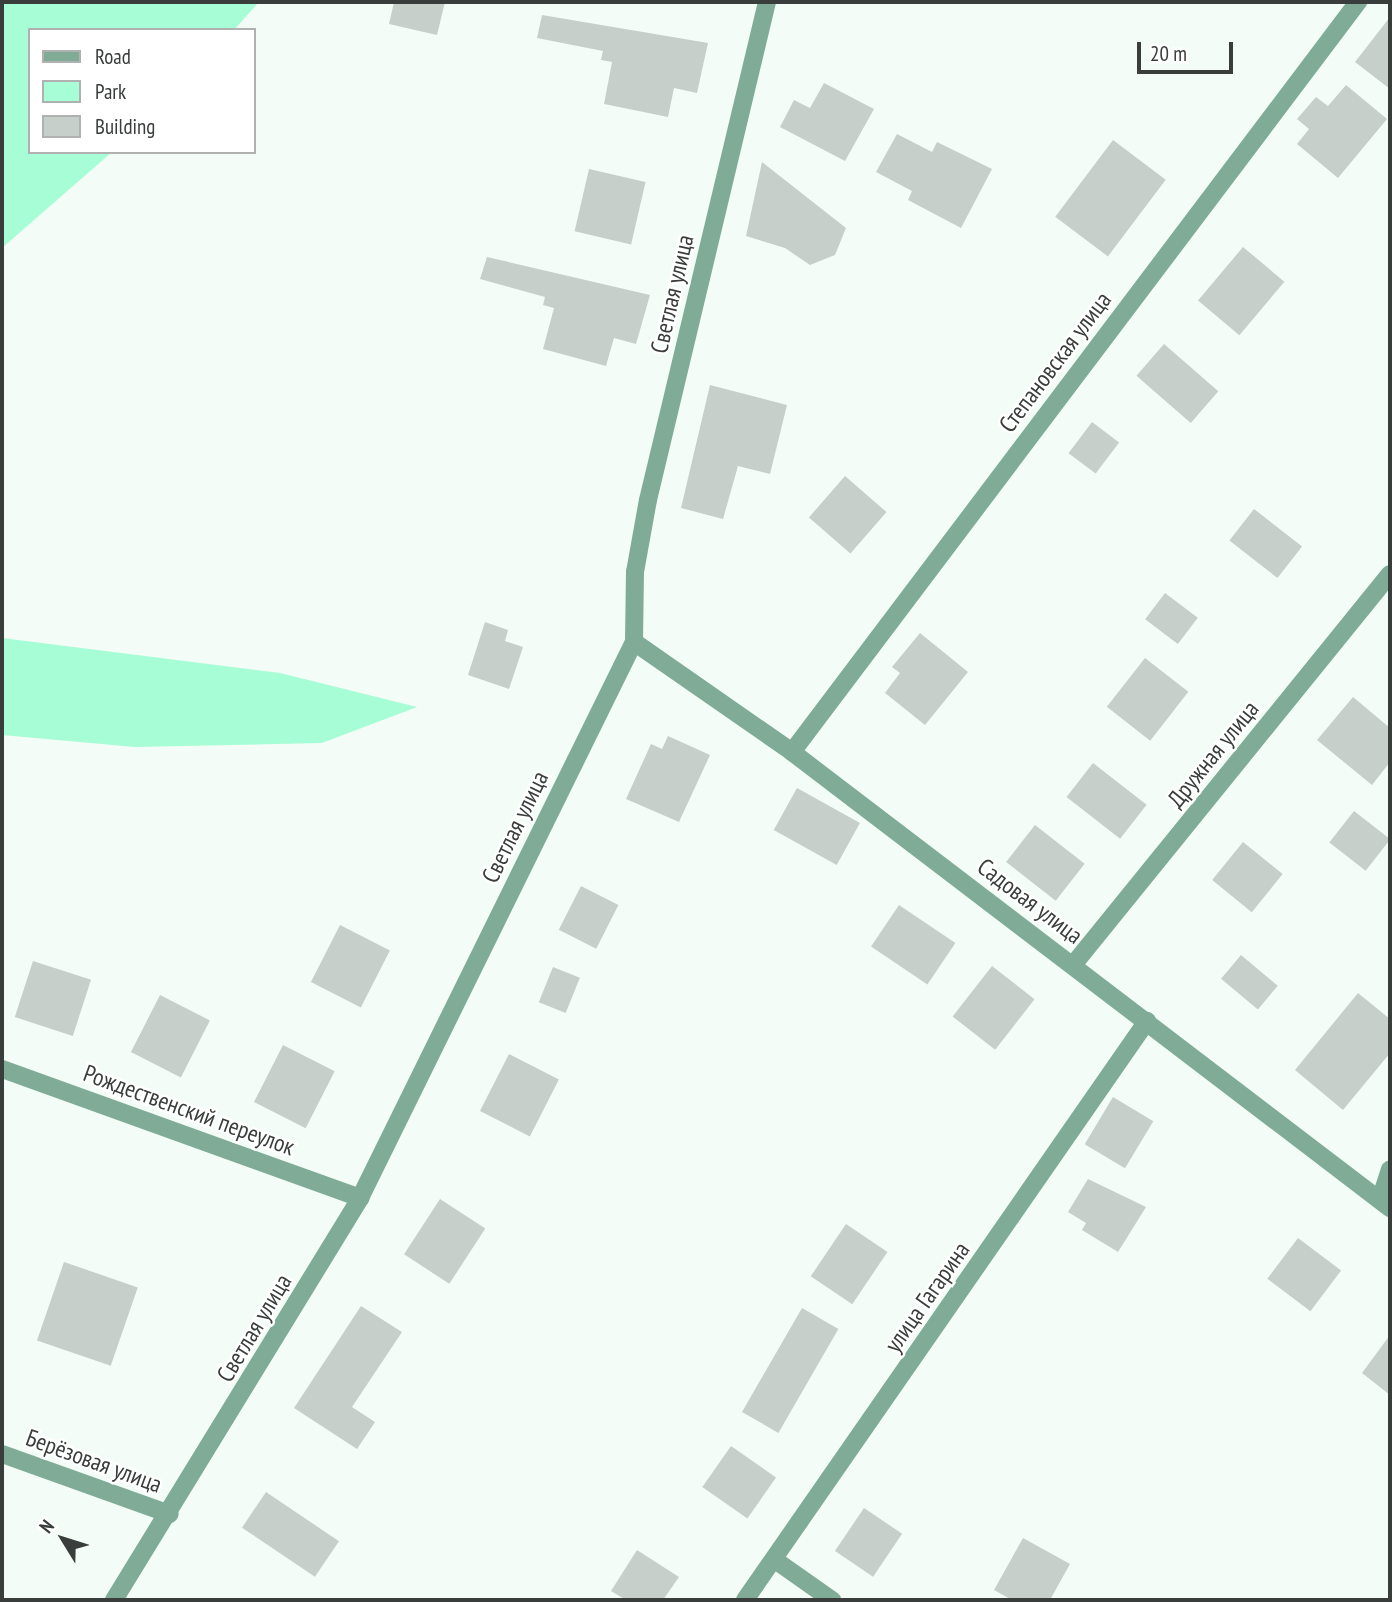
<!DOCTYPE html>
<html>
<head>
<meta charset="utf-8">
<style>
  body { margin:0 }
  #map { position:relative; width:1392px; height:1602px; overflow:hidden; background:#f3fcf7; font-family:"PT Sans Narrow",sans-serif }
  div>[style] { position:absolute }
  .green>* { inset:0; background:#a7fdd5 }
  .building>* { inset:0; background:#c7cfcb; transform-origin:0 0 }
  .minor>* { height:18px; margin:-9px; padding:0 9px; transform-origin:9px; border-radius:9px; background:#80ac97 }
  span { translate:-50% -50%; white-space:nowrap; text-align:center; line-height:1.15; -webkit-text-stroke:5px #fff; paint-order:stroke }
  .street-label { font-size:24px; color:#393d3b }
  .frame { position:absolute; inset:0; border:4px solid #393d3b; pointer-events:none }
  .legend { position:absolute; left:28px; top:28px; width:228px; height:126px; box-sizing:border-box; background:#fff; border:2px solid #b0b1b1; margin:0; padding:9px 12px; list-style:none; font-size:21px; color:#393d3b }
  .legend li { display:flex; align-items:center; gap:14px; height:35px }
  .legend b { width:35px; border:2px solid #b0b1b1 }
  .north { position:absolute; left:28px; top:1504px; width:70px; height:70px; -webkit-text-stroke:5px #fff; paint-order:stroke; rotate:308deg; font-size:19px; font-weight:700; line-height:28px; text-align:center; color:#393d3b }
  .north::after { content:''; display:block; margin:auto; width:24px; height:32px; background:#393d3b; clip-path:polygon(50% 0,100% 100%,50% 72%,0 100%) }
  .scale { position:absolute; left:1137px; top:42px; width:96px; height:32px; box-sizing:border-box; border:4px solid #393d3b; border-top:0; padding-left:9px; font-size:21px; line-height:24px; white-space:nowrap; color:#393d3b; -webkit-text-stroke:5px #fff; paint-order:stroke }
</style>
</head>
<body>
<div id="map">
  <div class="green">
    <i style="clip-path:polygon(2px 2px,259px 2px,234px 30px,30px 30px,30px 152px,112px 152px,2px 248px)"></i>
    <i style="clip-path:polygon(2px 638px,280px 673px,417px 707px,322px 743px,135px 747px,2px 735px)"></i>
  </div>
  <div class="building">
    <i style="clip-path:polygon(394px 2px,445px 2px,437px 35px,389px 24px)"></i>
    <i style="clip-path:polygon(542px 15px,708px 43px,697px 93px,674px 88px,668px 117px,604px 104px,612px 62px,601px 60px,603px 51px,537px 38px)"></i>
    <i style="clip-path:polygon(1390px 17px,1390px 89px,1355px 62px)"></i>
    <i style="clip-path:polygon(824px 83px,874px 109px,845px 161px,780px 127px,794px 100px,810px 108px)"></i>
    <i style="clip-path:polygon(1346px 85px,1387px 119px,1338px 178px,1297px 144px,1309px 129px,1297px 119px,1316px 97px,1328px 106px)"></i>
    <i style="clip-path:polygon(897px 134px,932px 152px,937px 142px,992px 169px,961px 228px,908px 200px,912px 191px,876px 172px)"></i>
    <i style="left:1113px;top:140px;width:66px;height:96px;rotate:37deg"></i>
    <i style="clip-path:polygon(762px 162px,846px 228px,835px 255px,810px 265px,785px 248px,746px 236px)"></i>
    <i style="left:589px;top:169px;width:58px;height:64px;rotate:13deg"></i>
    <i style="left:1243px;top:247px;width:54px;height:70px;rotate:40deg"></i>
    <i style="clip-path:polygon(487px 257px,650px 295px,636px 344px,614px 338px,606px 366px,543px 349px,554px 308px,543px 305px,545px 297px,480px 279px)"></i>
    <i style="left:1164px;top:344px;width:72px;height:42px;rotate:41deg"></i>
    <i style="clip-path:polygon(710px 385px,787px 405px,770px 474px,738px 466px,723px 519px,681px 508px)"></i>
    <i style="left:1092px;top:422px;width:34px;height:39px;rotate:37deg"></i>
    <i style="left:845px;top:476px;width:55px;height:55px;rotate:41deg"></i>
    <i style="left:1254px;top:509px;width:61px;height:40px;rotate:38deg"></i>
    <i style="left:1165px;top:593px;width:41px;height:33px;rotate:37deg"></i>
    <i style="clip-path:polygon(485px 622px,508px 630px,505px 641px,523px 647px,509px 689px,468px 675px)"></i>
    <i style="clip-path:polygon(920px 633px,968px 672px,925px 725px,885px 693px,900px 673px,892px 667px)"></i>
    <i style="left:1145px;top:658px;width:55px;height:62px;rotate:38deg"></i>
    <i style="clip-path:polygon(1353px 697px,1390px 728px,1390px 762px,1372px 785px,1317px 740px)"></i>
    <i style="clip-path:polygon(668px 736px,710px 755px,679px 822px,626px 799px,651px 744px,662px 749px)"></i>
    <i style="left:1093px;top:763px;width:68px;height:43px;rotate:38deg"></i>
    <i style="left:797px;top:788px;width:72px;height:48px;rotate:29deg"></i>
    <i style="left:1354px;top:811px;width:46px;height:40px;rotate:38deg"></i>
    <i style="left:1035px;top:825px;width:63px;height:47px;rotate:38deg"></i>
    <i style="left:1243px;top:842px;width:51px;height:49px;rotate:39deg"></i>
    <i style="left:581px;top:886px;width:42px;height:49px;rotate:27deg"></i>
    <i style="left:899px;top:905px;width:68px;height:50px;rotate:34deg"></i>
    <i style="left:340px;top:925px;width:56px;height:64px;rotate:27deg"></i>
    <i style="left:1241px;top:955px;width:48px;height:31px;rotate:40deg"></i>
    <i style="left:33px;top:961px;width:61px;height:59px;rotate:18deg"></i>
    <i style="left:992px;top:966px;width:54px;height:64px;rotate:38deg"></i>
    <i style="left:553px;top:967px;width:29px;height:38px;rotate:22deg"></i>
    <i style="clip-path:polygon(1358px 993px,1390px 1019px,1390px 1053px,1343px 1110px,1295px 1070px)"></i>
    <i style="left:160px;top:995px;width:56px;height:64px;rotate:27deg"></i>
    <i style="left:283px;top:1045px;width:58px;height:64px;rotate:27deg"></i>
    <i style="left:509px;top:1054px;width:56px;height:64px;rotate:27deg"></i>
    <i style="left:1113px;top:1097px;width:47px;height:55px;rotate:31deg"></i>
    <i style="clip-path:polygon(1088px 1179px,1146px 1207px,1118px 1252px,1082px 1230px,1086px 1223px,1068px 1212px)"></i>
    <i style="left:440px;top:1199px;width:54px;height:66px;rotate:33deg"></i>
    <i style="left:846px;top:1224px;width:50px;height:63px;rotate:34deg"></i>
    <i style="left:1298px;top:1238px;width:54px;height:51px;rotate:37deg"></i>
    <i style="left:64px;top:1262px;width:78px;height:83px;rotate:19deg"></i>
    <i style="clip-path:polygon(361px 1306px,402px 1332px,352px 1407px,375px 1422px,357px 1449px,294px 1408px)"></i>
    <i style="left:802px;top:1308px;width:42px;height:120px;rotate:30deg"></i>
    <i style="clip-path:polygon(1390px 1335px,1390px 1395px,1362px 1373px)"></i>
    <i style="left:731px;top:1446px;width:55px;height:50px;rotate:35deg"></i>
    <i style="left:266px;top:1492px;width:88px;height:43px;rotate:34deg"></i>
    <i style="left:864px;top:1508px;width:46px;height:52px;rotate:34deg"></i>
    <i style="clip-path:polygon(1023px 1538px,1070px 1564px,1050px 1600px,1012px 1600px,994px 1590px)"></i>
    <i style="clip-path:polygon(637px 1550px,679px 1577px,663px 1600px,626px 1600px,611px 1591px)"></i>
  </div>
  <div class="minor">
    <i style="left:634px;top:642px;width:193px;rotate:34.8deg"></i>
    <i style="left:792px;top:752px;width:752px;rotate:37.33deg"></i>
    <i style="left:792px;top:752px;width:940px;rotate:-52.96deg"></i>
    <i style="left:1073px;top:965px;width:503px;rotate:-50.97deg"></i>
    <i style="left:2px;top:1069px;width:381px;rotate:19.8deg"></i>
    <i style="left:1380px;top:1200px;width:32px;rotate:-72deg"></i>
    <i style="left:2px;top:1454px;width:178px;rotate:19.7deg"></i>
    <i style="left:775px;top:1560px;width:70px;rotate:35.1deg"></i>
    <i style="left:114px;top:1600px;width:471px;rotate:-58.5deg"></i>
    <i style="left:360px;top:1198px;width:620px;rotate:-63.77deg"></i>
    <i style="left:634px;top:642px;width:70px;rotate:-89.2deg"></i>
    <i style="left:635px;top:572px;width:73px;rotate:-79.8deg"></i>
    <i style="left:648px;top:500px;width:512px;rotate:-76.56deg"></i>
    <i style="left:745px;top:1600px;width:705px;rotate:-55.23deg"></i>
  </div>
  <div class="street-label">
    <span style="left:672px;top:294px;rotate:-77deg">Светлая улица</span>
    <span style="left:1055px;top:362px;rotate:-53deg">Степановская улица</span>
    <span style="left:1213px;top:754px;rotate:-51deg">Дружная улица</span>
    <span style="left:515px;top:827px;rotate:-64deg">Светлая улица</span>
    <span style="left:1030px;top:901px;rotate:37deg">Садовая улица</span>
    <span style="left:189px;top:1110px;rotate:20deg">Рождественский переулок</span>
    <span style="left:927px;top:1297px;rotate:-55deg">улица Гагарина</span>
    <span style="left:254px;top:1328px;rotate:-59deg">Светлая улица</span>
    <span style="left:94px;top:1461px;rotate:20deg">Берёзовая улица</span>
  </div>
  <div class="frame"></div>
  <ul class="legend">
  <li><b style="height:9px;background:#80ac97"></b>Road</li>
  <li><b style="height:19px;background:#a7fdd5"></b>Park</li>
  <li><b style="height:19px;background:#c7cfcb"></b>Building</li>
  </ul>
  <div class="north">N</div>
  <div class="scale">20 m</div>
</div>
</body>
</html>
